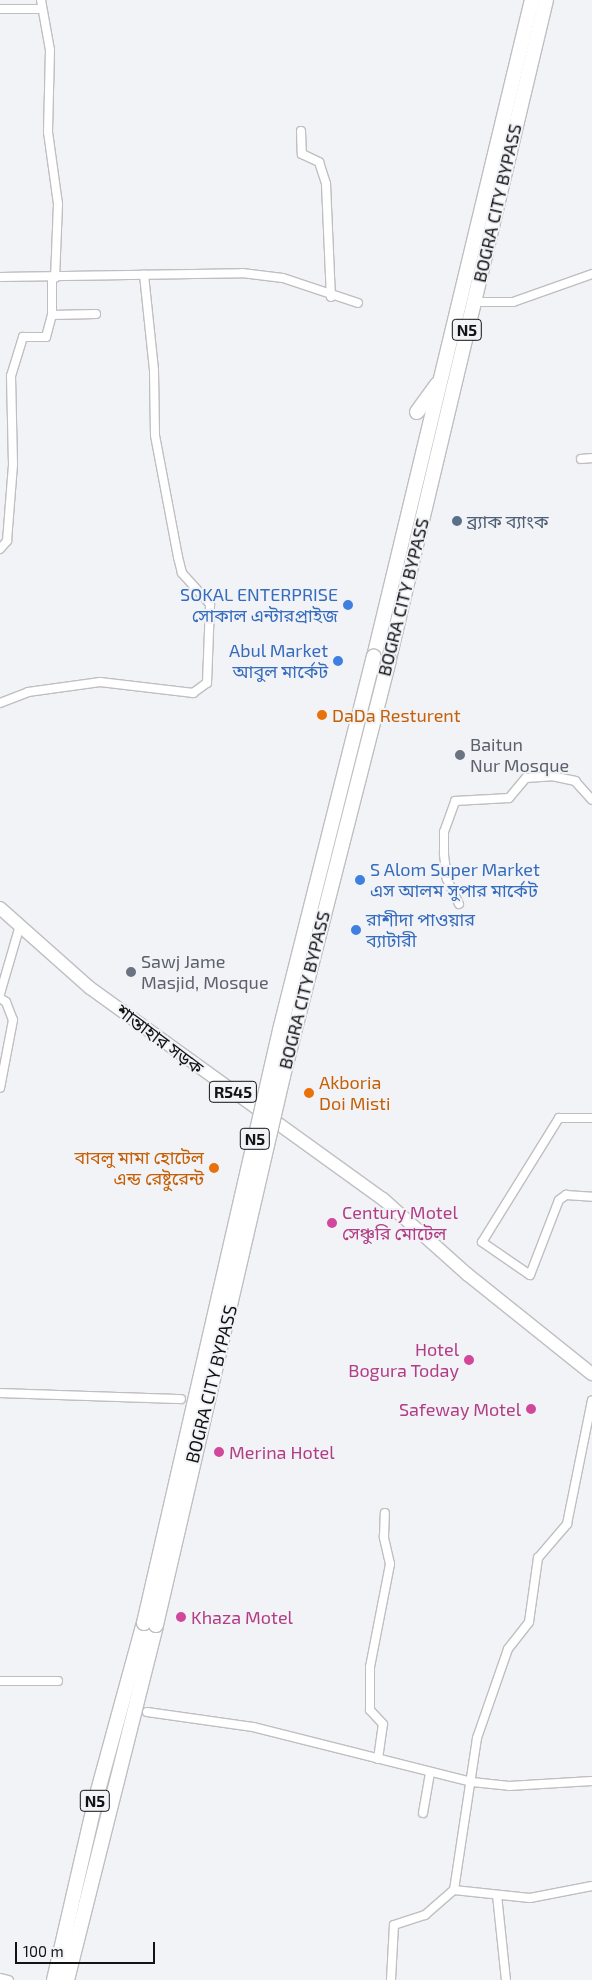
<!DOCTYPE html>
<html>
<head>
<meta charset="utf-8">
<style>
  body { margin:0 }
  #map { position:relative; width:592px; height:1980px; overflow:hidden; background:#f2f3f6; font-family:"Exo 2","Noto Sans Bengali",sans-serif }
  div>[style] { position:absolute }
  .roads { filter:drop-shadow(1px 0 #bfbfc2) drop-shadow(-1px 0 #bfbfc2) drop-shadow(0 1px #bfbfc2) drop-shadow(0 -1px #bfbfc2) }
  .street>* { height:8px; margin:-4px; padding:0 4px; transform-origin:4px; border-radius:4px; background:#fff }
  .primary>* { height:12px; margin:-6px; padding:0 6px; transform-origin:6px; border-radius:6px; background:#fff }
  .highway>* { height:14px; margin:-7px; padding:0 7px; transform-origin:7px; border-radius:7px; background:#fff }
  .bridges { filter:drop-shadow(1px 0 #bfbfc2) drop-shadow(-1px 0 #bfbfc2) drop-shadow(0 1px #bfbfc2) drop-shadow(0 -1px #bfbfc2) }
  .highway-bridge>* { height:14px; margin:-7px; padding:0 7px; transform-origin:7px; border-radius:7px; background:#fff }
  .dots>* { width:14px; height:14px; translate:-50% -50%; box-sizing:border-box; border:2px solid #f2f3f6; border-radius:50% }
  span { translate:-50% -50%; white-space:nowrap; text-align:center; line-height:1.15; -webkit-text-stroke:4px #f2f3f6; paint-order:stroke }
  .shield-label span { padding:1px 4px; background:#f2f3f6; border:1px solid; border-radius:4px; -webkit-text-stroke-width:0 }
  .shield-label { font-size:16px; color:#131315; font-weight:700 }
  .street-label { font-size:18px; color:#131315 }
  .service-label { font-size:18px; color:#4e5e75 }
  .left { translate:0 -50%; text-align:left }
  .shop-label { font-size:18px; color:#366cbe }
  .right { translate:-100% -50%; text-align:right }
  .food-label { font-size:18px; color:#c56008 }
  .worship-label { font-size:18px; color:#5b616d }
  .hotel-label { font-size:18px; color:#b23c85 }
  .scale { position:absolute; left:15px; top:1942px; width:140px; height:22px; box-sizing:border-box; border:2px solid #131315; border-top:0; padding-left:6px; font-size:15px; line-height:18px; white-space:nowrap; color:#131315; -webkit-text-stroke:4px #f2f3f6; paint-order:stroke }
</style>
</head>
<body>
<div id="map">
  <div class="roads">
    <div class="street">
      <i style="left:41px;top:0;width:51px;rotate:79.8deg"></i>
      <i style="left:50px;top:50px;width:82px;rotate:91.4deg"></i>
      <i style="left:48px;top:132px;width:73px;rotate:82.1deg"></i>
      <i style="left:58px;top:204px;width:74px;rotate:92.3deg"></i>
      <i style="left:0;top:9px;width:40px"></i>
      <i style="left:301px;top:131px;width:23px;rotate:88deg"></i>
      <i style="left:302px;top:154px;width:19px;rotate:25deg"></i>
      <i style="left:319px;top:162px;width:23px;rotate:72deg"></i>
      <i style="left:326px;top:184px;width:113px;rotate:87.5deg"></i>
      <i style="left:0;top:277px;width:242px;rotate:-0.9deg"></i>
      <i style="left:242px;top:273px;width:41px;rotate:7deg"></i>
      <i style="left:283px;top:278px;width:79px;rotate:18.4deg"></i>
      <i style="left:482px;top:302px;width:31px"></i>
      <i style="left:513px;top:302px;width:84px;rotate:-19.5deg"></i>
      <i style="left:52px;top:315px;width:44px;rotate:-1.3deg"></i>
      <i style="left:581px;top:459px;width:11px;rotate:-5deg"></i>
      <i style="left:0;top:549px;width:11px;rotate:-49deg"></i>
      <i style="left:7px;top:541px;width:77px;rotate:-85.5deg"></i>
      <i style="left:13px;top:464px;width:88px;rotate:-91.3deg"></i>
      <i style="left:11px;top:376px;width:41px;rotate:-72.9deg"></i>
      <i style="left:23px;top:337px;width:23px"></i>
      <i style="left:46px;top:337px;width:23px;rotate:-75deg"></i>
      <i style="left:52px;top:315px;width:37px;rotate:-90deg"></i>
      <i style="left:0;top:703px;width:30px;rotate:-21deg"></i>
      <i style="left:28px;top:692px;width:73px;rotate:-7.9deg"></i>
      <i style="left:100px;top:682px;width:94px;rotate:6.7deg"></i>
      <i style="left:193px;top:693px;width:17px;rotate:-36deg"></i>
      <i style="left:207px;top:683px;width:79px;rotate:-87.8deg"></i>
      <i style="left:210px;top:604px;width:42px;rotate:-132.1deg"></i>
      <i style="left:182px;top:573px;width:16px;rotate:-104deg"></i>
      <i style="left:178px;top:557px;width:124px;rotate:-100.7deg"></i>
      <i style="left:155px;top:435px;width:65px;rotate:-90.9deg"></i>
      <i style="left:154px;top:370px;width:96px;rotate:-96deg"></i>
      <i style="left:459px;top:904px;width:28px;rotate:-116deg"></i>
      <i style="left:447px;top:879px;width:26px;rotate:-97deg"></i>
      <i style="left:444px;top:853px;width:21px;rotate:-90deg"></i>
      <i style="left:444px;top:832px;width:33px;rotate:-70deg"></i>
      <i style="left:455px;top:801px;width:54px;rotate:-3.2deg"></i>
      <i style="left:509px;top:798px;width:26px;rotate:-50deg"></i>
      <i style="left:526px;top:778px;width:26px;rotate:-4deg"></i>
      <i style="left:552px;top:776px;width:24px;rotate:12deg"></i>
      <i style="left:575px;top:781px;width:25px;rotate:48deg"></i>
      <i style="left:0;top:994px;width:72px;rotate:-73.8deg"></i>
      <i style="left:0;top:998px;width:7px;rotate:34deg"></i>
      <i style="left:6px;top:1002px;width:19px;rotate:69deg"></i>
      <i style="left:13px;top:1020px;width:69px;rotate:100.8deg"></i>
      <i style="left:592px;top:1118px;width:33px;rotate:180deg"></i>
      <i style="left:559px;top:1118px;width:146px;rotate:121.8deg"></i>
      <i style="left:482px;top:1242px;width:58px;rotate:34.5deg"></i>
      <i style="left:530px;top:1275px;width:80px;rotate:-68.9deg"></i>
      <i style="left:559px;top:1200px;width:9px;rotate:-36deg"></i>
      <i style="left:566px;top:1195px;width:26px;rotate:4deg"></i>
      <i style="left:0;top:1393px;width:181px;rotate:1.9deg"></i>
      <i style="left:0;top:1681px;width:58px"></i>
      <i style="left:147px;top:1712px;width:107px;rotate:8.1deg"></i>
      <i style="left:253px;top:1727px;width:226px;rotate:14.1deg"></i>
      <i style="left:472px;top:1782px;width:37px;rotate:6deg"></i>
      <i style="left:509px;top:1786px;width:83px;rotate:-3.4deg"></i>
      <i style="left:378px;top:1759px;width:35px;rotate:-82deg"></i>
      <i style="left:383px;top:1724px;width:19px;rotate:-133deg"></i>
      <i style="left:370px;top:1710px;width:43px;rotate:-90deg"></i>
      <i style="left:370px;top:1667px;width:105px;rotate:-79deg"></i>
      <i style="left:390px;top:1564px;width:28px;rotate:-103deg"></i>
      <i style="left:384px;top:1537px;width:24px;rotate:-88deg"></i>
      <i style="left:423px;top:1813px;width:41px;rotate:-80.1deg"></i>
      <i style="left:454px;top:1890px;width:76px;rotate:6deg"></i>
      <i style="left:530px;top:1898px;width:63px;rotate:-11deg"></i>
      <i style="left:497px;top:1895px;width:85px;rotate:84deg"></i>
      <i style="left:0;top:1978px;width:9px;rotate:13deg"></i>
      <i style="left:391px;top:1980px;width:55px;rotate:-86.9deg"></i>
      <i style="left:394px;top:1925px;width:33px;rotate:-18deg"></i>
      <i style="left:425px;top:1915px;width:38px;rotate:-41deg"></i>
      <i style="left:454px;top:1890px;width:154px;rotate:-81.4deg"></i>
      <i style="left:477px;top:1738px;width:94px;rotate:-70.8deg"></i>
      <i style="left:508px;top:1649px;width:34px;rotate:-52deg"></i>
      <i style="left:529px;top:1622px;width:65px;rotate:-82deg"></i>
      <i style="left:538px;top:1558px;width:45px;rotate:-49.5deg"></i>
      <i style="left:567px;top:1524px;width:126px;rotate:-78.6deg"></i>
    </div>
    <div class="primary">
      <i style="left:0;top:908px;width:120px;rotate:41.6deg"></i>
      <i style="left:90px;top:988px;width:361px;rotate:35.8deg"></i>
      <i style="left:383px;top:1199px;width:113px;rotate:41.8deg"></i>
      <i style="left:467px;top:1274px;width:160px;rotate:38.7deg"></i>
    </div>
    <div class="highway">
      <i style="left:417px;top:412px;width:34px;rotate:-54deg"></i>
      <i style="left:374px;top:657px;width:676px;rotate:-76.48deg"></i>
      <i style="left:389px;top:659px;width:677px;rotate:-76.6deg"></i>
      <i style="left:54px;top:1980px;width:187px;rotate:-77deg"></i>
      <i style="left:96px;top:1798px;width:181px;rotate:-74.7deg"></i>
      <i style="left:67px;top:1980px;width:366px;rotate:-75.9deg"></i>
    </div>
  </div>
  <div class="bridges">
    <div class="highway-bridge">
      <i style="left:144px;top:1623px;width:608px;rotate:-77.08deg"></i>
      <i style="left:280px;top:1030px;width:385px;rotate:-75.9deg"></i>
      <i style="left:156px;top:1625px;width:563px;rotate:-76.97deg"></i>
      <i style="left:283px;top:1076px;width:430px;rotate:-75.7deg"></i>
    </div>
  </div>
  <div class="dots">
    <i style="left:457px;top:521px;background:#5c6f8a"></i>
    <i style="left:348px;top:605px;background:#3f7fe0"></i>
    <i style="left:338px;top:661px;background:#3f7fe0"></i>
    <i style="left:322px;top:715px;background:#e8710a"></i>
    <i style="left:460px;top:755px;background:#6b7280"></i>
    <i style="left:360px;top:880px;background:#3f7fe0"></i>
    <i style="left:356px;top:930px;background:#3f7fe0"></i>
    <i style="left:131px;top:972px;background:#6b7280"></i>
    <i style="left:309px;top:1093px;background:#e8710a"></i>
    <i style="left:214px;top:1168px;background:#e8710a"></i>
    <i style="left:332px;top:1223px;background:#d1479c"></i>
    <i style="left:469px;top:1360px;background:#d1479c"></i>
    <i style="left:531px;top:1409px;background:#d1479c"></i>
    <i style="left:219px;top:1452px;background:#d1479c"></i>
    <i style="left:181px;top:1617px;background:#d1479c"></i>
  </div>
  <div class="shield-label">
    <span style="left:467px;top:330px">N5</span>
    <span style="left:233px;top:1092px">R545</span>
    <span style="left:255px;top:1139px">N5</span>
    <span style="left:95px;top:1801px">N5</span>
  </div>
  <div class="street-label">
    <span style="left:497px;top:203px;rotate:-77deg">BOGRA CITY BYPASS</span>
    <span style="left:403px;top:597px;rotate:-76deg">BOGRA CITY BYPASS</span>
    <span style="left:304px;top:990px;rotate:-76deg">BOGRA CITY BYPASS</span>
    <span style="left:160px;top:1039px;rotate:37deg">শান্তাহার সড়ক</span>
    <span style="left:211px;top:1384px;rotate:-76deg">BOGRA CITY BYPASS</span>
  </div>
  <div class="service-label">
    <span class="left" style="left:467px;top:521px">ব্র্যাক ব্যাংক</span>
  </div>
  <div class="shop-label">
    <span class="right" style="left:338px;top:605px">SOKAL ENTERPRISE<br>সোকাল এন্টারপ্রাইজ</span>
    <span class="right" style="left:328px;top:661px">Abul Market<br>আবুল মার্কেট</span>
    <span class="left" style="left:370px;top:880px">S Alom Super Market<br>এস আলম সুপার মার্কেট</span>
    <span class="left" style="left:366px;top:930px">রাশীদা পাওয়ার<br>ব্যাটারী</span>
  </div>
  <div class="food-label">
    <span class="left" style="left:332px;top:715px">DaDa Resturent</span>
    <span class="left" style="left:319px;top:1093px">Akboria<br>Doi Misti</span>
    <span class="right" style="left:204px;top:1168px">বাবলু মামা হোটেল<br>এন্ড রেষ্টুরেন্ট</span>
  </div>
  <div class="worship-label">
    <span class="left" style="left:470px;top:755px">Baitun<br>Nur Mosque</span>
    <span class="left" style="left:141px;top:972px">Sawj Jame<br>Masjid, Mosque</span>
  </div>
  <div class="hotel-label">
    <span class="left" style="left:342px;top:1223px">Century Motel<br>সেঞ্চুরি মোটেল</span>
    <span class="right" style="left:459px;top:1360px">Hotel<br>Bogura Today</span>
    <span class="right" style="left:521px;top:1409px">Safeway Motel</span>
    <span class="left" style="left:229px;top:1452px">Merina Hotel</span>
    <span class="left" style="left:191px;top:1617px">Khaza Motel</span>
  </div>
  <div class="scale">100 m</div>
</div>
</body>
</html>
